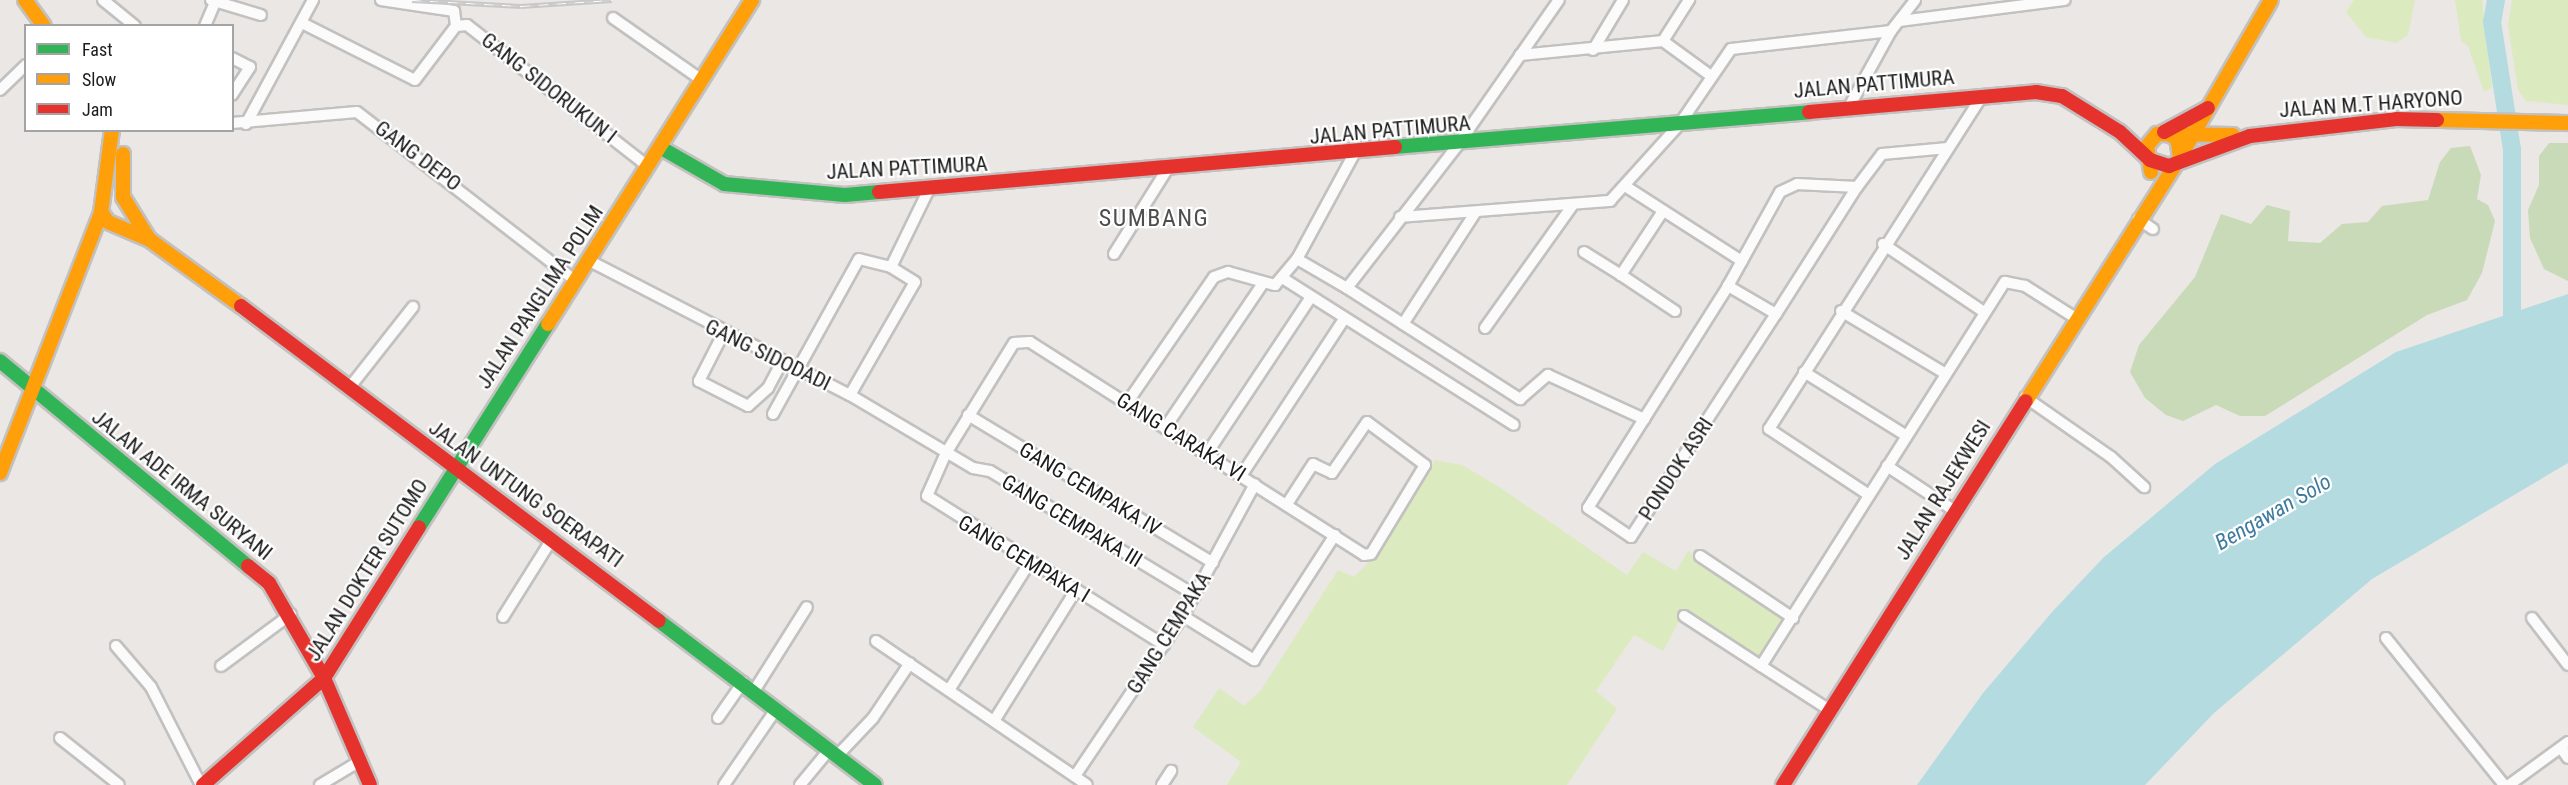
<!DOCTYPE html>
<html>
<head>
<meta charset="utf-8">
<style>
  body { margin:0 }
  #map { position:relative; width:2568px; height:785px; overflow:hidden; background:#eae7e4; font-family:"Roboto Condensed",sans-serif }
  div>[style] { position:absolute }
  .grass>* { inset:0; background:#dceac0 }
  .forest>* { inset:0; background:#c8dab7 }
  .water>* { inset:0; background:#b4dce0 }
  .river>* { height:18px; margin:-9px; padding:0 9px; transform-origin:9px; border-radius:9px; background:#b4dce0 }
  .roads { filter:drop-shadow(2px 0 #c2c1c0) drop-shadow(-2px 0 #c2c1c0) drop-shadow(0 2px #c2c1c0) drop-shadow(0 -2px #c2c1c0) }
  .street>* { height:10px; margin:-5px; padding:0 5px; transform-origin:5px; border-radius:5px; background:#fcfbfb }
  .fast>* { height:14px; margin:-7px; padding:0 7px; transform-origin:7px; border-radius:7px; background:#30b455 }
  .slow>* { height:14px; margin:-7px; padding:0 7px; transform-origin:7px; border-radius:7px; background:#ff9f0a }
  .jam>* { height:14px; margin:-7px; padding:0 7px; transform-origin:7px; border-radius:7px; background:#e5322d }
  .rail>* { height:5px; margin-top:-2.5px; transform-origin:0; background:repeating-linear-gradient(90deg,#fff 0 9px,#c9c8c8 0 18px); box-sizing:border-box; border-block:2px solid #c9c8c8 }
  span { translate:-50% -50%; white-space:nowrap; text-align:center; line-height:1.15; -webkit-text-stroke:4.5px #fff; paint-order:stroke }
  .street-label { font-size:21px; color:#1b1b1b }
  .water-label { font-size:22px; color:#3f7b9f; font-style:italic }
  .quarter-label { font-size:24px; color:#4e4e4e; letter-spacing:1.5px }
  .legend { position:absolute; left:24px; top:24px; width:210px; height:108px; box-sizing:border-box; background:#fff; border:2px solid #a4a4a4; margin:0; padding:8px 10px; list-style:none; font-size:18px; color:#1b1b1b }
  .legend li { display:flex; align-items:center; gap:12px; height:30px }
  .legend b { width:30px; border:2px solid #a4a4a4 }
</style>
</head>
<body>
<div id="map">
  <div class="grass">
    <i style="clip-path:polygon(2354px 0,2415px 0,2408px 35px,2396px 43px,2366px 37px,2346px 12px)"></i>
    <i style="clip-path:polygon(2455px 0,2482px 0,2492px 87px,2484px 92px,2468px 46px,2461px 41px)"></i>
    <i style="clip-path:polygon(2512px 0,2568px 0,2568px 105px,2526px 101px,2518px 90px,2508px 25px)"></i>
    <i style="clip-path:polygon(1435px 460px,1462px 465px,1499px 487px,1627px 575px,1643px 552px,1676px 571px,1688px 551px,1788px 619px,1761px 658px,1685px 610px,1663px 651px,1634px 635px,1596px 691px,1617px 709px,1567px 785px,1227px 785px,1241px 762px,1193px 727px,1206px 708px,1219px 688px,1244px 706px,1261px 690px,1338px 570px,1354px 577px,1369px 562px)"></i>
  </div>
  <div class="forest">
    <i style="clip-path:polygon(2549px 143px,2568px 143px,2568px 281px,2544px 269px,2530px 238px,2528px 210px,2539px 185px,2539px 156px)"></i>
    <i style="clip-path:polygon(2470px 146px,2481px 175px,2477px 199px,2488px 205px,2495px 221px,2482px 273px,2467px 300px,2427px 315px,2265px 416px,2240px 416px,2216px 405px,2183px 421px,2166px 415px,2145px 398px,2130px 372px,2139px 345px,2195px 277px,2221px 214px,2251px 224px,2267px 205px,2290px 211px,2288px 241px,2320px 243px,2342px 224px,2368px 222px,2382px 206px,2428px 200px,2440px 162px,2451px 148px)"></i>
  </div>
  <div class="water">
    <i style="clip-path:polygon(2568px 294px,2568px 463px,2372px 579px,2214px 713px,2145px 785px,1917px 785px,1983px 693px,2053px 611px,2103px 558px,2215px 464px,2396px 352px)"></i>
  </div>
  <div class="river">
    <i style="left:2496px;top:0;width:22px;rotate:100deg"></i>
    <i style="left:2492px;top:22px;width:129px;rotate:81.1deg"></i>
    <i style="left:2512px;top:149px;width:186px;rotate:90deg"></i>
  </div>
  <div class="roads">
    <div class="street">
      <i style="left:103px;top:0;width:41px;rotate:39.1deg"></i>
      <i style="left:211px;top:0;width:52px;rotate:16.7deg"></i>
      <i style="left:381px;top:0;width:74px;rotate:8.6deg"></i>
      <i style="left:454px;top:11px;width:15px;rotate:82deg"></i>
      <i style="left:613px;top:18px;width:110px;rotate:35deg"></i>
      <i style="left:1900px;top:21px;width:166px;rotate:-7.3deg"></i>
      <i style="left:304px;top:24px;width:124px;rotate:26.8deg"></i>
      <i style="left:415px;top:80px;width:68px;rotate:-52.8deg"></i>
      <i style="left:456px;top:26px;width:11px;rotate:-5deg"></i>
      <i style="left:467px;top:25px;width:231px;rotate:38deg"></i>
      <i style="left:205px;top:26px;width:26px;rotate:-67deg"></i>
      <i style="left:1663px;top:41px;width:49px;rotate:-57.6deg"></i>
      <i style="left:1593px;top:50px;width:58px;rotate:-59deg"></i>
      <i style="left:1520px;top:55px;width:144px;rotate:-5.6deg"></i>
      <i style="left:1663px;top:41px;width:59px;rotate:36.1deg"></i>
      <i style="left:232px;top:58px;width:20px;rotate:27deg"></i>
      <i style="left:250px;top:67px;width:33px;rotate:123deg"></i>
      <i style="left:0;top:90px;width:36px;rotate:-44deg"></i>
      <i style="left:1849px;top:107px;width:87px;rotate:-61.1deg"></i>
      <i style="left:232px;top:123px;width:125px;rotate:-5deg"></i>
      <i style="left:357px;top:112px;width:274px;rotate:37.7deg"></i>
      <i style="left:246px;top:124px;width:141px;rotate:-61.6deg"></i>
      <i style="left:1354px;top:154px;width:119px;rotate:118.5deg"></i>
      <i style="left:1297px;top:259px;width:58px;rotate:30.1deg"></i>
      <i style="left:1347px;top:288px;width:180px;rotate:-52.2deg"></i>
      <i style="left:1457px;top:146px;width:178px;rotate:-55.1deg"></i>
      <i style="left:1625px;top:186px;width:139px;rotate:32.7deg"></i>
      <i style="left:1663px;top:211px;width:77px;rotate:123.3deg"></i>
      <i style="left:1621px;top:275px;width:65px;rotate:33.7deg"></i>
      <i style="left:1400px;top:217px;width:211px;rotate:-4.4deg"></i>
      <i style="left:1610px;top:201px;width:103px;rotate:-47.8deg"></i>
      <i style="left:1679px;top:125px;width:92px;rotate:-55.6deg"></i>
      <i style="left:1731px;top:49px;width:161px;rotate:-6.4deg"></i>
      <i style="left:1891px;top:31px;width:39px;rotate:-52deg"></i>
      <i style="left:2138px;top:219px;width:18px;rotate:34deg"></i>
      <i style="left:1883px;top:244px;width:122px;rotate:34deg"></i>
      <i style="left:1584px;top:252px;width:44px;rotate:31.9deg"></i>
      <i style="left:1114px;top:254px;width:98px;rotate:-57.9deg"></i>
      <i style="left:588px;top:260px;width:295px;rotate:27.3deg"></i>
      <i style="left:850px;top:395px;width:143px;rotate:30.7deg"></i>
      <i style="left:973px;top:468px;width:17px;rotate:10deg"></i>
      <i style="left:990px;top:471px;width:240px;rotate:31.2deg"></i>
      <i style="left:1284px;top:279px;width:272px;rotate:32.4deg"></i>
      <i style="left:1347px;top:288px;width:206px;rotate:32.7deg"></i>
      <i style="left:1520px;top:399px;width:37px;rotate:-41deg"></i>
      <i style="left:1548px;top:375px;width:106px;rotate:24.6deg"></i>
      <i style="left:1644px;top:419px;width:105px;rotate:122.2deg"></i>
      <i style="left:1588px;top:508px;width:52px;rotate:34deg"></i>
      <i style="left:1631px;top:537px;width:266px;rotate:-57deg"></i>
      <i style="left:1776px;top:314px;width:56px;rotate:-149.7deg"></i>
      <i style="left:1728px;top:286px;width:107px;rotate:-61deg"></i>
      <i style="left:1780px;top:192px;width:19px;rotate:-25deg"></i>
      <i style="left:1797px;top:184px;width:60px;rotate:2.9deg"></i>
      <i style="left:1857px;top:187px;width:41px;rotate:-52.9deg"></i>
      <i style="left:1882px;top:154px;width:66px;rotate:-5.2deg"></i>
      <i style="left:1841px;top:311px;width:122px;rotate:31deg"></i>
      <i style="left:1776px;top:314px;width:151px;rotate:-57.5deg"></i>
      <i style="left:1403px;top:324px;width:132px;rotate:-57deg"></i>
      <i style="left:1485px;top:328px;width:150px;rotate:-54.5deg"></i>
      <i style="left:723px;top:334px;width:53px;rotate:117.1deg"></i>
      <i style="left:699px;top:381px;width:55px;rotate:27deg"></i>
      <i style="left:748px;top:406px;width:27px;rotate:-42deg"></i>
      <i style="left:768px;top:388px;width:30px;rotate:-62deg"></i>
      <i style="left:1804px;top:372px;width:121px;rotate:31.9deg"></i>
      <i style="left:350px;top:387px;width:102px;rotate:-51.8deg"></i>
      <i style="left:850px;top:395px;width:130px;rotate:-60.1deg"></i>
      <i style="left:915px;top:282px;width:28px;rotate:-148deg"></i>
      <i style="left:2025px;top:397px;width:105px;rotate:34.9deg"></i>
      <i style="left:2111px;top:457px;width:45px;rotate:42.3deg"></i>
      <i style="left:1127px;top:403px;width:153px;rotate:-55.4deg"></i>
      <i style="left:1214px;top:277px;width:15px;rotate:-20deg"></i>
      <i style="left:1228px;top:272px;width:49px;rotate:15.5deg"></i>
      <i style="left:1275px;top:285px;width:34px;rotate:-50deg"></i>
      <i style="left:773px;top:414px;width:177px;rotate:-61deg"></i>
      <i style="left:859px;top:259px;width:33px;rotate:14deg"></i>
      <i style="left:891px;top:267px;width:87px;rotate:-64deg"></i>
      <i style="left:968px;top:415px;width:286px;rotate:31.1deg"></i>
      <i style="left:1644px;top:419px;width:157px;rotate:-57.7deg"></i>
      <i style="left:1165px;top:428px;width:176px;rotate:-55.9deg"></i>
      <i style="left:1206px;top:455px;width:190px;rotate:-56.4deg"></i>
      <i style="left:1887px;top:466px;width:82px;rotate:33.5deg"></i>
      <i style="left:1241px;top:476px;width:188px;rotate:-56.7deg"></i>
      <i style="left:1869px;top:495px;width:120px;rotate:-146.6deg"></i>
      <i style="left:1769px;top:429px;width:395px;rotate:-57.4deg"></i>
      <i style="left:1700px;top:556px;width:112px;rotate:33.7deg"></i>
      <i style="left:1183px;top:616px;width:84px;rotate:31.8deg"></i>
      <i style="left:1254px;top:660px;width:149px;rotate:-57.1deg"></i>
      <i style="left:1684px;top:616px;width:92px;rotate:33deg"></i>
      <i style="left:503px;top:617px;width:92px;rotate:-57.9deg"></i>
      <i style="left:2532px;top:618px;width:59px;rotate:52.5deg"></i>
      <i style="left:2386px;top:638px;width:189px;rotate:51.2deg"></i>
      <i style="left:876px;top:641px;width:255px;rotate:34.3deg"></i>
      <i style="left:1164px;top:645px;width:280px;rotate:-147.8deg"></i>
      <i style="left:927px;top:496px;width:47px;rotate:-66.2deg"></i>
      <i style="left:946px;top:453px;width:129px;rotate:-58.3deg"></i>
      <i style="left:1014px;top:343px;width:16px;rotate:-4deg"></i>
      <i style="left:1030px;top:342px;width:396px;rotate:32.5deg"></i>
      <i style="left:1364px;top:555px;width:7px;rotate:-8deg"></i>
      <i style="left:1371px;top:554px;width:104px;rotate:-58.8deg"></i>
      <i style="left:1425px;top:465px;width:72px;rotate:-143.4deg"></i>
      <i style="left:1367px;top:422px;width:62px;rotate:124.5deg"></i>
      <i style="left:1332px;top:473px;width:21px;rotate:-155deg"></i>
      <i style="left:1313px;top:464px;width:48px;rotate:123deg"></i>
      <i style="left:116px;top:646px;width:54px;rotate:49.5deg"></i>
      <i style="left:151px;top:687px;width:110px;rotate:63deg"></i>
      <i style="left:221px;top:666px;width:87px;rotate:-36.6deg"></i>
      <i style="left:949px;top:690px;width:151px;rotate:-57.7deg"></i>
      <i style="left:754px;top:691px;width:99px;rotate:-57.8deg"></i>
      <i style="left:1831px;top:711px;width:83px;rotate:-147.3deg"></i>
      <i style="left:1761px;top:666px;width:455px;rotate:-57.6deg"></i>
      <i style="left:2005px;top:282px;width:20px;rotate:11deg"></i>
      <i style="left:2025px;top:286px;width:58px;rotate:32.3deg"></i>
      <i style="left:718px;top:718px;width:44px;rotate:-55.2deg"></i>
      <i style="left:994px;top:721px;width:155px;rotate:-58deg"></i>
      <i style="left:60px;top:738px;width:75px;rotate:38.5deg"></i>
      <i style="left:2561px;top:748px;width:12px;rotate:55deg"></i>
      <i style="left:837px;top:756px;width:52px;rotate:-46.5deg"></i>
      <i style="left:873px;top:718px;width:66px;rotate:-56.1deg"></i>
      <i style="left:1075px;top:776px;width:193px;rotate:-56deg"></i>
      <i style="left:1183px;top:616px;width:150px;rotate:-61.4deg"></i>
      <i style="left:320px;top:785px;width:47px;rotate:-31deg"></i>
      <i style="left:724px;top:785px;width:93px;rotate:-55.5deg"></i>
      <i style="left:800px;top:785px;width:45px;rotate:-50.4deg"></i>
      <i style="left:1162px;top:785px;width:17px;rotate:-57deg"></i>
      <i style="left:2509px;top:785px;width:73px;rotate:-36.1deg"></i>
    </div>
    <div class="fast">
      <i style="left:1395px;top:147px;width:415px;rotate:-4.8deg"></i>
      <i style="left:663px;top:149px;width:70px;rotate:29.8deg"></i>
      <i style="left:724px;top:184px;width:121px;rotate:5.2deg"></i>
      <i style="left:845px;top:195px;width:34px;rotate:-5deg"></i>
      <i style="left:0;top:361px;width:322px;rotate:39.6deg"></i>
      <i style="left:419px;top:527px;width:241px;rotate:-57.6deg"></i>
      <i style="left:659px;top:621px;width:271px;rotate:37.2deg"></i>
    </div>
    <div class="slow">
      <i style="left:25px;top:0;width:32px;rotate:54deg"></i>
      <i style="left:2437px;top:120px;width:131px;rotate:1.3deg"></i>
      <i style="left:112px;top:130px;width:83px;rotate:97.6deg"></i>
      <i style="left:101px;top:212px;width:12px;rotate:55deg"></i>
      <i style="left:108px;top:222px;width:46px;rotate:23.2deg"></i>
      <i style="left:150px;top:240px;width:112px;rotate:36deg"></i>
      <i style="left:123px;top:154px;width:43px;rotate:90deg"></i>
      <i style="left:123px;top:197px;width:49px;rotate:58.2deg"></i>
      <i style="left:2180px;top:157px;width:181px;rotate:-59.9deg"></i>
      <i style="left:2151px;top:172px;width:26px;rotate:-99deg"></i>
      <i style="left:2147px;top:146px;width:16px;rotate:-50deg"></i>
      <i style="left:2157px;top:134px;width:76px;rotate:0.8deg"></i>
      <i style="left:548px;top:324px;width:383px;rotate:-57.8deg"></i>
      <i style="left:2026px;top:401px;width:289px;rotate:-57.7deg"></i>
      <i style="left:2180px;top:157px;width:19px;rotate:-99deg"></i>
      <i style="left:2177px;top:138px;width:15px;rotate:-157deg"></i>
      <i style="left:0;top:473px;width:280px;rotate:-68.8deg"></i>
    </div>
    <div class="jam">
      <i style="left:1809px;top:112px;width:228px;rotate:-5deg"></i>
      <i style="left:2036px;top:92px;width:26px;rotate:9deg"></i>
      <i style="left:2062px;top:96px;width:68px;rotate:31.8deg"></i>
      <i style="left:2120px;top:132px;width:41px;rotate:43deg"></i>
      <i style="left:2164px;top:132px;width:50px;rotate:-28.6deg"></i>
      <i style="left:2150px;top:160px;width:20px;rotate:18deg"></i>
      <i style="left:2169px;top:166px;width:86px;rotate:-20.3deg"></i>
      <i style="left:2250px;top:136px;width:147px;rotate:-6.6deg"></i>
      <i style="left:2396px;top:119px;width:41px;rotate:1.4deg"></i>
      <i style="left:879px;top:192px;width:518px;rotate:-4.98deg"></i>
      <i style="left:241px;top:306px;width:523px;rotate:37deg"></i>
      <i style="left:248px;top:566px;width:27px;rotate:39deg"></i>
      <i style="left:269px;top:583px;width:110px;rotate:59.9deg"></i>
      <i style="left:324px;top:678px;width:116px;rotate:66.7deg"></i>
      <i style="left:203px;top:785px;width:162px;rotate:-41.5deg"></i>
      <i style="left:324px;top:678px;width:178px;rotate:-57.8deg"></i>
      <i style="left:1783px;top:785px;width:454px;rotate:-57.7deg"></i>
    </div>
  </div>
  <div class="rail">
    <i style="left:412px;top:0;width:109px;rotate:3.2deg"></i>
    <i style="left:521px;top:6px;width:91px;rotate:-3.8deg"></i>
  </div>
  <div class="street-label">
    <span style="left:1874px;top:84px;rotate:-5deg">JALAN PATTIMURA</span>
    <span style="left:549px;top:88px;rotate:38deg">GANG SIDORUKUN I</span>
    <span style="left:2371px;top:104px;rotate:-4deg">JALAN M.T HARYONO</span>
    <span style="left:1390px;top:130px;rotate:-5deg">JALAN PATTIMURA</span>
    <span style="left:418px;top:156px;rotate:37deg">GANG DEPO</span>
    <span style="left:907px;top:168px;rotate:-3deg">JALAN PATTIMURA</span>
    <span style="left:540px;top:297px;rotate:-57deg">JALAN PANGLIMA POLIM</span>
    <span style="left:768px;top:355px;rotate:26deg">GANG SIDODADI</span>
    <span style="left:1181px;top:437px;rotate:32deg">GANG CARAKA VI</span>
    <span style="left:1676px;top:469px;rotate:-57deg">PONDOK ASRI</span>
    <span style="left:182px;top:485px;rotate:39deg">JALAN ADE IRMA SURYANI</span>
    <span style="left:1090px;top:489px;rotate:31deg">GANG CEMPAKA IV</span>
    <span style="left:1943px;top:490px;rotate:-58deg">JALAN RAJEKWESI</span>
    <span style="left:526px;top:494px;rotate:36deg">JALAN UNTUNG SOERAPATI</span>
    <span style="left:1072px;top:521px;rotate:31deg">GANG CEMPAKA III</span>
    <span style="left:1024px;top:559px;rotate:31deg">GANG CEMPAKA I</span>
    <span style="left:367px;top:570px;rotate:-58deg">JALAN DOKTER SUTOMO</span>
    <span style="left:1169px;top:633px;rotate:-58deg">GANG CEMPAKA</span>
  </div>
  <div class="water-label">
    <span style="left:2273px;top:512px;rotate:-30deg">Bengawan Solo</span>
  </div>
  <div class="quarter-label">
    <span style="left:1154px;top:219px">SUMBANG</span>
  </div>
  <ul class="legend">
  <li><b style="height:8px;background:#30b455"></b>Fast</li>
  <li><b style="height:8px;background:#ff9f0a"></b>Slow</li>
  <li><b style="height:8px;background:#e5322d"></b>Jam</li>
  </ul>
</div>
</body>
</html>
